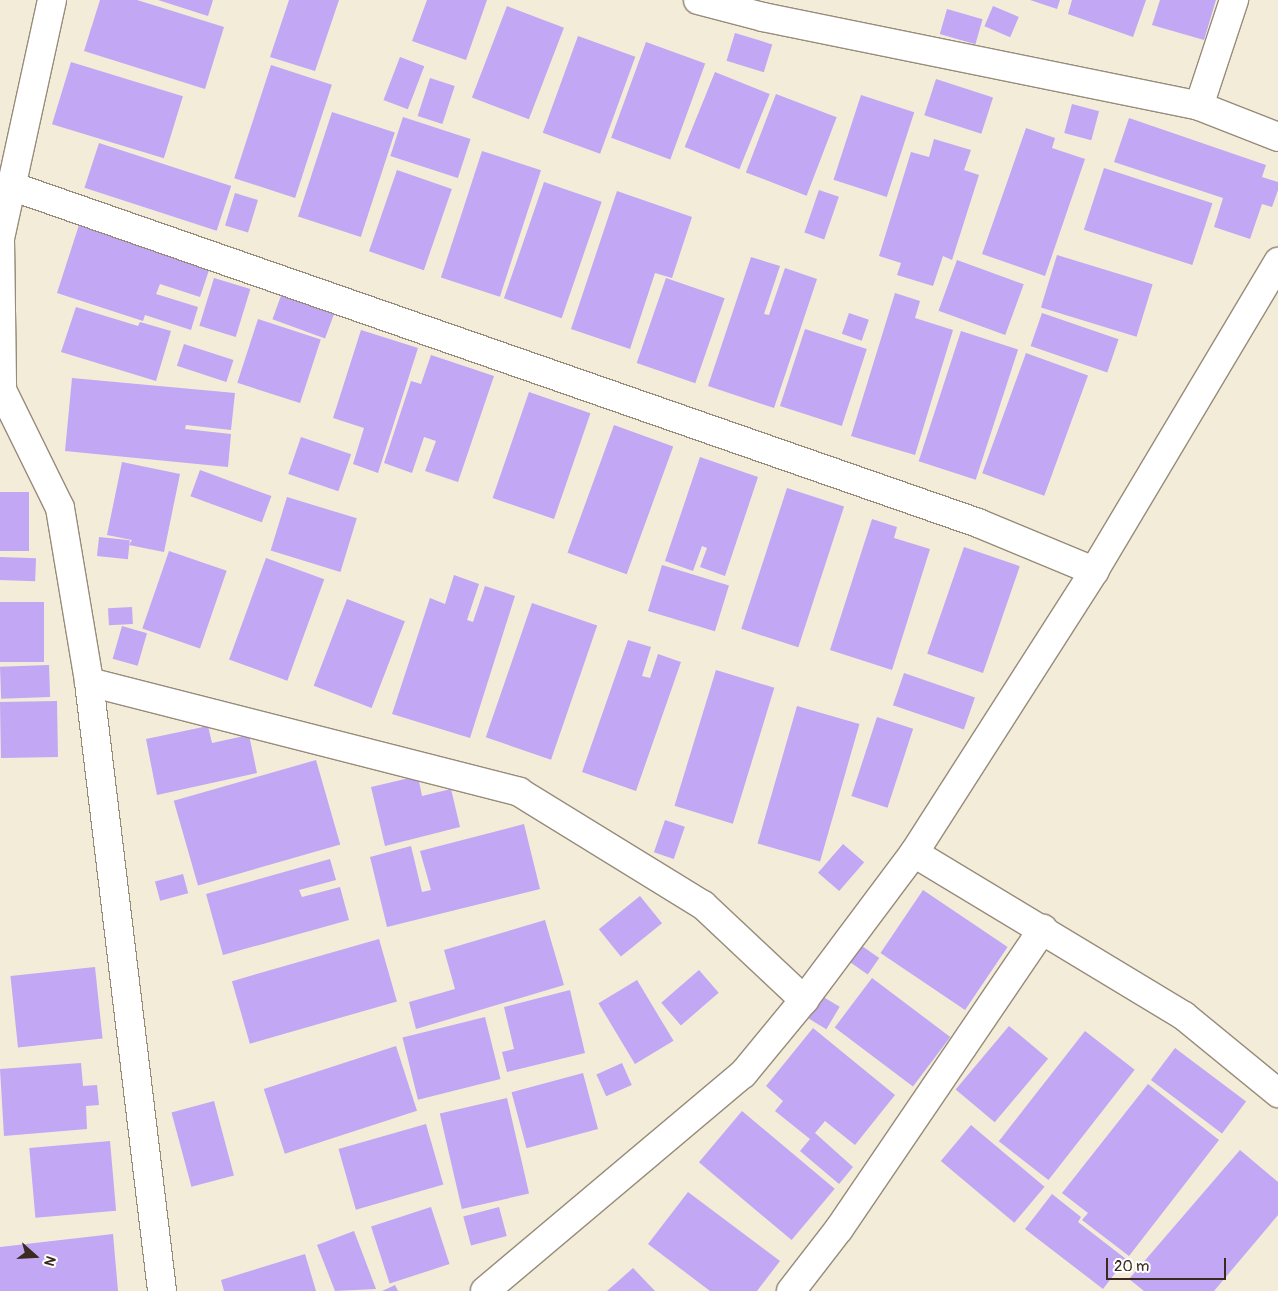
<!DOCTYPE html>
<html>
<head>
<meta charset="utf-8">
<style>
  body { margin:0 }
  #map { position:relative; width:1278px; height:1291px; overflow:hidden; background:#f3ecd8; font-family:Pangolin,sans-serif }
  div>[style] { position:absolute }
  .building>* { inset:0; background:#c1a7f4; transform-origin:0 0 }
  .roads { filter:drop-shadow(1px 0 #978b7b) drop-shadow(-1px 0 #978b7b) drop-shadow(0 1px #978b7b) drop-shadow(0 -1px #978b7b) }
  .minor>* { height:28px; margin:-14px; padding:0 14px; transform-origin:14px; border-radius:14px; background:#fff }
  .tertiary>* { height:28px; margin:-14px; padding:0 14px; transform-origin:14px; border-radius:14px; background:#fff }
  span { translate:-50% -50%; white-space:nowrap; text-align:center; line-height:1.15; -webkit-text-stroke:4.5px #fff; paint-order:stroke }
  .north { position:absolute; left:10px; top:1231px; width:50px; height:50px; -webkit-text-stroke:4px #fff; paint-order:stroke; rotate:109deg; font-size:14px; font-weight:700; line-height:20px; text-align:center; color:#3b2a1e }
  .north::after { content:''; display:block; margin:auto; width:18px; height:22px; background:#3b2a1e; clip-path:polygon(50% 0,100% 100%,50% 72%,0 100%) }
  .scale { position:absolute; left:1106px; top:1258px; width:120px; height:22px; box-sizing:border-box; border:2px solid #3b2a1e; border-top:0; padding-left:6px; font-size:15px; line-height:18px; white-space:nowrap; color:#3b2a1e; -webkit-text-stroke:4px #fff; paint-order:stroke }
</style>
</head>
<body>
<div id="map">
  <div class="building">
    <i style="clip-path:polygon(100px 0,137px 0,224px 27px,205px 89px,84px 51px)"></i>
    <i style="clip-path:polygon(158px 0,213px 0,208px 16px)"></i>
    <i style="clip-path:polygon(289px 0,339px 0,315px 71px,270px 57px)"></i>
    <i style="clip-path:polygon(427px 0,487px 0,466px 60px,412px 41px)"></i>
    <i style="clip-path:polygon(1030px 0,1060px 0,1057px 9px)"></i>
    <i style="clip-path:polygon(1072px 0,1146px 0,1133px 37px,1068px 14px)"></i>
    <i style="clip-path:polygon(1160px 0,1216px 0,1204px 40px,1152px 25px)"></i>
    <i style="left:507px;top:6px;width:61px;height:98px;rotate:21deg"></i>
    <i style="left:993px;top:6px;width:28px;height:22px;rotate:23deg"></i>
    <i style="left:947px;top:9px;width:37px;height:26px;rotate:16deg"></i>
    <i style="left:735px;top:33px;width:39px;height:29px;rotate:17deg"></i>
    <i style="left:578px;top:36px;width:61px;height:103px;rotate:20deg"></i>
    <i style="left:646px;top:42px;width:63px;height:102px;rotate:20deg"></i>
    <i style="left:400px;top:57px;width:26px;height:46px;rotate:21deg"></i>
    <i style="left:71px;top:62px;width:117px;height:65px;rotate:17deg"></i>
    <i style="left:271px;top:65px;width:64px;height:119px;rotate:18deg"></i>
    <i style="left:715px;top:72px;width:59px;height:81px;rotate:22deg"></i>
    <i style="left:430px;top:78px;width:26px;height:40px;rotate:18deg"></i>
    <i style="left:936px;top:79px;width:60px;height:38px;rotate:18deg"></i>
    <i style="left:776px;top:94px;width:65px;height:84px;rotate:21deg"></i>
    <i style="left:861px;top:95px;width:56px;height:89px;rotate:18deg"></i>
    <i style="left:1072px;top:104px;width:28px;height:30px;rotate:15deg"></i>
    <i style="left:332px;top:112px;width:66px;height:110px;rotate:18deg"></i>
    <i style="left:403px;top:117px;width:71px;height:41px;rotate:18deg"></i>
    <i style="clip-path:polygon(1129px 118px,1266px 165px,1262px 177px,1278px 182px,1278px 190px,1272px 207px,1262px 204px,1250px 239px,1214px 227px,1223px 198px,1114px 162px)"></i>
    <i style="clip-path:polygon(1026px 128px,1055px 138px,1052px 148px,1085px 159px,1045px 276px,982px 254px)"></i>
    <i style="clip-path:polygon(934px 139px,971px 150px,964px 170px,979px 175px,952px 260px,943px 256px,933px 286px,897px 275px,901px 263px,879px 256px,911px 152px,929px 157px)"></i>
    <i style="left:99px;top:143px;width:139px;height:47px;rotate:18deg"></i>
    <i style="left:482px;top:151px;width:62px;height:133px;rotate:18deg"></i>
    <i style="left:1104px;top:168px;width:114px;height:65px;rotate:18deg"></i>
    <i style="left:397px;top:170px;width:58px;height:86px;rotate:19deg"></i>
    <i style="left:544px;top:182px;width:61px;height:123px;rotate:19deg"></i>
    <i style="left:819px;top:190px;width:21px;height:45px;rotate:19deg"></i>
    <i style="clip-path:polygon(617px 191px,692px 217px,672px 278px,655px 273px,630px 349px,571px 329px)"></i>
    <i style="left:235px;top:193px;width:24px;height:34px;rotate:17deg"></i>
    <i style="clip-path:polygon(79px 225px,210px 267px,200px 297px,160px 284px,156px 294px,198px 307px,191px 330px,145px 315px,143px 321px,57px 293px)"></i>
    <i style="left:1057px;top:255px;width:100px;height:55px;rotate:17deg"></i>
    <i style="clip-path:polygon(751px 257px,780px 266px,764px 314px,769px 315px,785px 268px,817px 279px,774px 408px,708px 386px)"></i>
    <i style="left:957px;top:260px;width:71px;height:54px;rotate:20deg"></i>
    <i style="left:214px;top:278px;width:38px;height:50px;rotate:17deg"></i>
    <i style="left:666px;top:278px;width:62px;height:90px;rotate:19deg"></i>
    <i style="left:282px;top:293px;width:56px;height:28px;rotate:20deg"></i>
    <i style="clip-path:polygon(895px 293px,920px 301px,915px 318px,953px 330px,915px 455px,851px 436px)"></i>
    <i style="clip-path:polygon(76px 307px,138px 326px,140px 322px,171px 331px,156px 381px,61px 352px)"></i>
    <i style="left:849px;top:313px;width:21px;height:22px;rotate:19deg"></i>
    <i style="left:1042px;top:313px;width:81px;height:35px;rotate:19deg"></i>
    <i style="left:258px;top:319px;width:66px;height:67px;rotate:18deg"></i>
    <i style="left:805px;top:329px;width:65px;height:81px;rotate:18deg"></i>
    <i style="clip-path:polygon(361px 330px,418px 348px,378px 473px,353px 464px,364px 428px,333px 418px)"></i>
    <i style="left:961px;top:331px;width:60px;height:137px;rotate:18deg"></i>
    <i style="left:184px;top:344px;width:52px;height:23px;rotate:18deg"></i>
    <i style="left:1026px;top:353px;width:66px;height:128px;rotate:20deg"></i>
    <i style="clip-path:polygon(431px 355px,494px 376px,458px 482px,425px 471px,436px 441px,424px 437px,412px 473px,384px 463px,411px 381px,421px 384px)"></i>
    <i style="clip-path:polygon(72px 378px,235px 393px,231px 430px,186px 425px,185px 429px,231px 434px,228px 467px,65px 451px)"></i>
    <i style="left:529px;top:392px;width:65px;height:112px;rotate:19deg"></i>
    <i style="left:614px;top:425px;width:63px;height:136px;rotate:20deg"></i>
    <i style="left:301px;top:437px;width:53px;height:39px;rotate:19deg"></i>
    <i style="clip-path:polygon(700px 457px,758px 477px,725px 576px,700px 567px,707px 548px,702px 546px,693px 571px,665px 561px)"></i>
    <i style="clip-path:polygon(122px 462px,180px 474px,164px 552px,129px 545px,132px 540px,107px 535px)"></i>
    <i style="left:200px;top:470px;width:76px;height:28px;rotate:20deg"></i>
    <i style="left:787px;top:488px;width:60px;height:148px;rotate:18deg"></i>
    <i style="left:0;top:492px;width:29px;height:59px"></i>
    <i style="left:287px;top:497px;width:73px;height:56px;rotate:17deg"></i>
    <i style="clip-path:polygon(872px 519px,897px 527px,894px 538px,930px 549px,892px 670px,830px 650px)"></i>
    <i style="left:99px;top:537px;width:31px;height:19px;rotate:6deg"></i>
    <i style="left:964px;top:547px;width:59px;height:113px;rotate:19deg"></i>
    <i style="left:169px;top:551px;width:61px;height:82px;rotate:19deg"></i>
    <i style="left:0;top:557px;width:36px;height:23px;rotate:2deg"></i>
    <i style="left:266px;top:558px;width:62px;height:108px;rotate:20deg"></i>
    <i style="left:662px;top:565px;width:70px;height:48px;rotate:17deg"></i>
    <i style="clip-path:polygon(454px 575px,479px 584px,467px 620px,473px 622px,485px 586px,515px 596px,470px 738px,392px 714px,430px 598px,445px 604px)"></i>
    <i style="left:347px;top:599px;width:62px;height:93px;rotate:21deg"></i>
    <i style="left:0;top:602px;width:44px;height:60px"></i>
    <i style="left:532px;top:603px;width:69px;height:142px;rotate:19deg"></i>
    <i style="left:132px;top:607px;width:17px;height:24px;rotate:87deg"></i>
    <i style="left:122px;top:626px;width:26px;height:34px;rotate:16deg"></i>
    <i style="clip-path:polygon(628px 640px,651px 647px,642px 676px,650px 678px,658px 654px,681px 662px,636px 791px,582px 772px)"></i>
    <i style="left:49px;top:665px;width:32px;height:49px;rotate:88deg"></i>
    <i style="left:716px;top:670px;width:61px;height:142px;rotate:17deg"></i>
    <i style="left:904px;top:673px;width:75px;height:34px;rotate:19deg"></i>
    <i style="left:57px;top:701px;width:56px;height:57px;rotate:89deg"></i>
    <i style="left:797px;top:706px;width:65px;height:143px;rotate:16deg"></i>
    <i style="left:877px;top:717px;width:38px;height:83px;rotate:18deg"></i>
    <i style="clip-path:polygon(208px 726px,212px 743px,249px 735px,257px 773px,157px 795px,146px 739px)"></i>
    <i style="left:316px;top:760px;width:88px;height:148px;rotate:74deg"></i>
    <i style="clip-path:polygon(418px 776px,422px 796px,451px 789px,460px 827px,385px 846px,371px 787px)"></i>
    <i style="left:665px;top:820px;width:21px;height:34px;rotate:19deg"></i>
    <i style="clip-path:polygon(524px 824px,540px 889px,387px 927px,370px 857px,411px 846px,422px 892px,431px 890px,420px 851px)"></i>
    <i style="left:843px;top:844px;width:28px;height:38px;rotate:41deg"></i>
    <i style="clip-path:polygon(330px 859px,336px 880px,299px 890px,302px 897px,340px 887px,349px 920px,223px 955px,206px 894px)"></i>
    <i style="left:183px;top:874px;width:20px;height:29px;rotate:75deg"></i>
    <i style="left:923px;top:890px;width:102px;height:76px;rotate:34deg"></i>
    <i style="left:640px;top:896px;width:35px;height:53px;rotate:51deg"></i>
    <i style="clip-path:polygon(545px 920px,564px 985px,416px 1029px,409px 1002px,455px 989px,444px 950px)"></i>
    <i style="left:379px;top:939px;width:65px;height:153px;rotate:74deg"></i>
    <i style="left:862px;top:946px;width:21px;height:20px;rotate:35deg"></i>
    <i style="left:95px;top:967px;width:72px;height:85px;rotate:84deg"></i>
    <i style="left:699px;top:970px;width:30px;height:50px;rotate:49deg"></i>
    <i style="left:872px;top:978px;width:98px;height:62px;rotate:37deg"></i>
    <i style="left:637px;top:980px;width:71px;height:45px;rotate:59deg"></i>
    <i style="clip-path:polygon(570px 990px,585px 1053px,507px 1072px,502px 1052px,514px 1049px,504px 1007px)"></i>
    <i style="left:820px;top:995px;width:23px;height:26px;rotate:31deg"></i>
    <i style="left:485px;top:1017px;width:64px;height:85px;rotate:76deg"></i>
    <i style="left:1009px;top:1026px;width:51px;height:83px;rotate:40deg"></i>
    <i style="clip-path:polygon(813px 1028px,895px 1095px,855px 1145px,825px 1121px,815px 1133px,853px 1167px,839px 1184px,800px 1151px,810px 1139px,775px 1111px,783px 1101px,766px 1086px)"></i>
    <i style="left:1085px;top:1031px;width:63px;height:140px;rotate:38deg"></i>
    <i style="left:396px;top:1046px;width:68px;height:139px;rotate:72deg"></i>
    <i style="left:1175px;top:1048px;width:89px;height:40px;rotate:37deg"></i>
    <i style="clip-path:polygon(81px 1063px,83px 1086px,97px 1085px,99px 1105px,86px 1106px,87px 1129px,4px 1136px,0 1069px)"></i>
    <i style="left:622px;top:1063px;width:24px;height:28px;rotate:66deg"></i>
    <i style="left:583px;top:1073px;width:58px;height:74px;rotate:75deg"></i>
    <i style="clip-path:polygon(1148px 1084px,1219px 1140px,1129px 1256px,1082px 1220px,1088px 1213px,1062px 1193px)"></i>
    <i style="left:507px;top:1098px;width:98px;height:69px;rotate:77deg"></i>
    <i style="left:214px;top:1101px;width:77px;height:44px;rotate:75deg"></i>
    <i style="left:742px;top:1111px;width:121px;height:67px;rotate:40deg"></i>
    <i style="left:426px;top:1124px;width:63px;height:91px;rotate:74deg"></i>
    <i style="left:971px;top:1125px;width:96px;height:47px;rotate:40deg"></i>
    <i style="left:110px;top:1141px;width:70px;height:81px;rotate:85deg"></i>
    <i style="clip-path:polygon(1240px 1150px,1278px 1182px,1278px 1215px,1214px 1291px,1144px 1291px,1129px 1279px)"></i>
    <i style="clip-path:polygon(688px 1192px,780px 1261px,757px 1291px,710px 1291px,648px 1244px)"></i>
    <i style="clip-path:polygon(1052px 1194px,1081px 1217px,1078px 1222px,1126px 1259px,1103px 1289px,1025px 1229px)"></i>
    <i style="left:431px;top:1207px;width:60px;height:63px;rotate:72deg"></i>
    <i style="left:499px;top:1207px;width:30px;height:37px;rotate:75deg"></i>
    <i style="clip-path:polygon(354px 1231px,376px 1289px,335px 1291px,317px 1245px)"></i>
    <i style="clip-path:polygon(113px 1234px,118px 1291px,0 1291px,0 1247px)"></i>
    <i style="clip-path:polygon(305px 1254px,316px 1291px,224px 1291px,221px 1280px)"></i>
    <i style="clip-path:polygon(633px 1268px,655px 1291px,607px 1291px)"></i>
    <i style="clip-path:polygon(395px 1285px,398px 1291px,382px 1291px)"></i>
  </div>
  <div class="roads">
    <div class="minor">
      <i style="left:698px;top:0;width:67px;rotate:14.7deg"></i>
      <i style="left:763px;top:17px;width:445px;rotate:11.5deg"></i>
      <i style="left:1199px;top:106px;width:85px;rotate:21.4deg"></i>
      <i style="left:1199px;top:106px;width:112px;rotate:-71.7deg"></i>
      <i style="left:11px;top:186px;width:1024px;rotate:19.21deg"></i>
      <i style="left:978px;top:523px;width:126px;rotate:22.5deg"></i>
      <i style="left:89px;top:682px;width:444px;rotate:14.3deg"></i>
      <i style="left:519px;top:792px;width:216px;rotate:31.6deg"></i>
      <i style="left:703px;top:905px;width:139px;rotate:43.2deg"></i>
      <i style="left:914px;top:853px;width:315px;rotate:31.1deg"></i>
      <i style="left:1184px;top:1016px;width:122px;rotate:39.3deg"></i>
      <i style="left:485px;top:1291px;width:337px;rotate:-40.1deg"></i>
      <i style="left:743px;top:1074px;width:96px;rotate:-50.5deg"></i>
      <i style="left:804px;top:1000px;width:184px;rotate:-53.2deg"></i>
      <i style="left:914px;top:853px;width:335px;rotate:-57.4deg"></i>
      <i style="left:1094px;top:571px;width:360px;rotate:-59.2deg"></i>
      <i style="left:791px;top:1291px;width:78px;rotate:-52.3deg"></i>
      <i style="left:839px;top:1229px;width:363px;rotate:-55.8deg"></i>
    </div>
    <div class="tertiary">
      <i style="left:52px;top:0;width:245px;rotate:102.3deg"></i>
      <i style="left:0;top:239px;width:151px;rotate:89.2deg"></i>
      <i style="left:2px;top:390px;width:131px;rotate:63.8deg"></i>
      <i style="left:60px;top:508px;width:176px;rotate:80.5deg"></i>
      <i style="left:89px;top:682px;width:613px;rotate:83.16deg"></i>
    </div>
  </div>
  <div class="north">N</div>
  <div class="scale">20 m</div>
</div>
</body>
</html>
